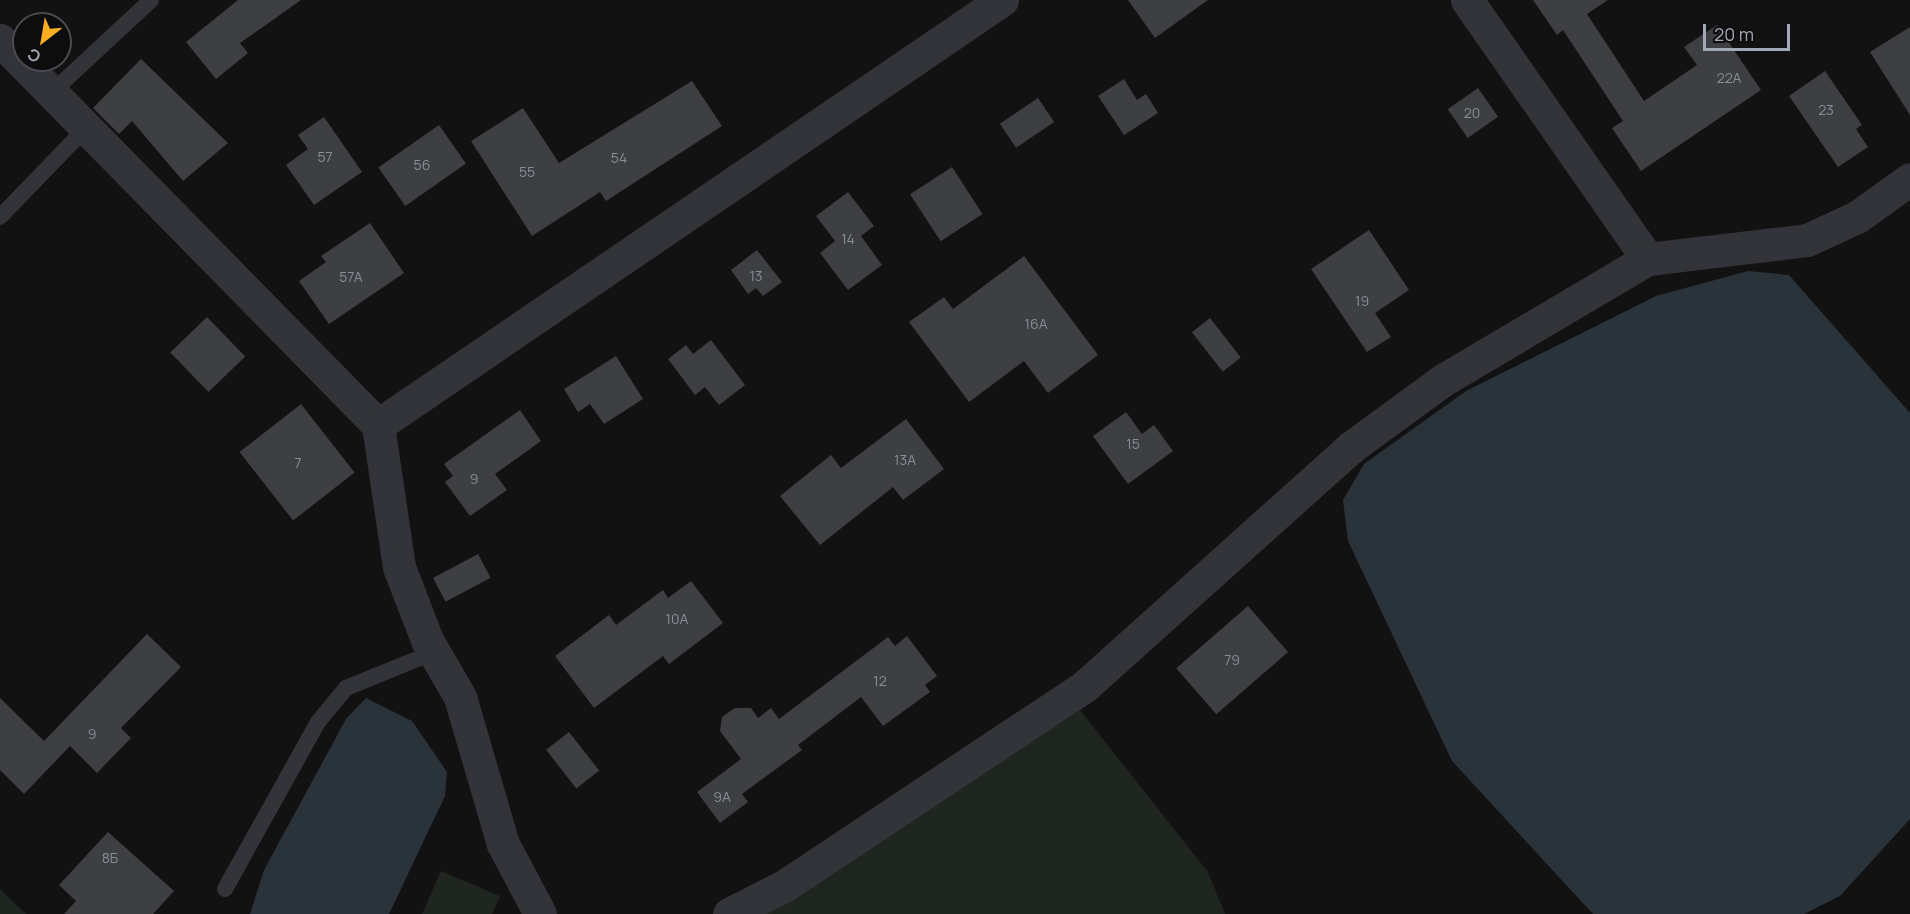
<!DOCTYPE html>
<html>
<head>
<meta charset="utf-8">
<style>
  body { margin:0 }
  #map { position:relative; width:1910px; height:914px; overflow:hidden; background:#121213; font-family:Manrope,sans-serif }
  div>[style] { position:absolute }
  .green>* { inset:0; background:#1e261f }
  .water>* { inset:0; background:#2a3339 }
  .building>* { inset:0; background:#3e3f43; transform-origin:0 0 }
  .service>* { height:16px; margin:-8px; padding:0 8px; transform-origin:8px; border-radius:8px; background:#323439 }
  .minor>* { height:33px; margin:-16.5px; padding:0 16.5px; transform-origin:16.5px; border-radius:16.5px; background:#323439 }
  span { translate:-50% -50%; white-space:nowrap; text-align:center; line-height:1.15; -webkit-text-stroke:5px #0d0d0e; paint-order:stroke }
  .number-label { font-size:14px; color:#898e98 }
  .number-label span { -webkit-text-stroke-width:0 }
  .north { position:absolute; left:12px; top:12px; width:60px; height:60px; box-sizing:border-box; background:#0d0d0e; border:2px solid #494b51; border-radius:50%; rotate:211deg; font-size:16px; font-weight:700; line-height:24px; text-align:center; color:#a2a8b5 }
  .north::after { content:''; display:block; margin:auto; width:21px; height:27px; background:#faaf23; clip-path:polygon(50% 0,100% 100%,50% 72%,0 100%) }
  .scale { position:absolute; left:1703px; top:24px; width:87px; height:27px; box-sizing:border-box; border:3px solid #a2a8b5; border-top:0; padding-left:8px; font-size:18px; line-height:21px; white-space:nowrap; color:#a2a8b5; -webkit-text-stroke:4px #0d0d0e; paint-order:stroke }
</style>
</head>
<body>
<div id="map">
  <div class="green">
    <i style="clip-path:polygon(1080px 710px,1208px 872px,1225px 914px,763px 914px)"></i>
    <i style="clip-path:polygon(441px 871px,500px 896px,492px 914px,422px 914px)"></i>
    <i style="clip-path:polygon(0 889px,26px 914px,0 914px)"></i>
  </div>
  <div class="water">
    <i style="clip-path:polygon(1748px 271px,1789px 275px,1910px 413px,1910px 819px,1840px 896px,1804px 914px,1593px 914px,1452px 761px,1348px 541px,1343px 500px,1364px 464px,1466px 391px,1656px 296px)"></i>
    <i style="clip-path:polygon(366px 698px,412px 721px,447px 772px,445px 796px,389px 914px,250px 914px,264px 870px,346px 719px)"></i>
  </div>
  <div class="building">
    <i style="clip-path:polygon(238px 0,301px 0,240px 43px,248px 53px,216px 79px,186px 42px)"></i>
    <i style="clip-path:polygon(1128px 0,1208px 0,1155px 38px)"></i>
    <i style="clip-path:polygon(1533px 0,1608px 0,1587px 14px,1644px 101px,1697px 65px,1684px 47px,1717px 25px,1761px 90px,1641px 171px,1612px 128px,1623px 121px,1563px 30px,1557px 35px)"></i>
    <i style="clip-path:polygon(1910px 27px,1910px 115px,1870px 52px)"></i>
    <i style="clip-path:polygon(141px 59px,228px 143px,183px 181px,132px 121px,119px 134px,93px 108px)"></i>
    <i style="clip-path:polygon(1825px 71px,1862px 125px,1856px 129px,1868px 147px,1838px 167px,1789px 96px)"></i>
    <i style="clip-path:polygon(1124px 79px,1137px 100px,1146px 94px,1158px 113px,1124px 135px,1098px 96px)"></i>
    <i style="clip-path:polygon(692px 81px,722px 126px,606px 201px,600px 192px,532px 236px,471px 141px,523px 108px,559px 163px)"></i>
    <i style="left:1478px;top:88px;width:35px;height:37px;rotate:55deg"></i>
    <i style="left:1038px;top:98px;width:29px;height:46px;rotate:56deg"></i>
    <i style="clip-path:polygon(324px 117px,362px 172px,314px 205px,286px 165px,308px 149px,298px 135px)"></i>
    <i style="left:439px;top:125px;width:47px;height:74px;rotate:55deg"></i>
    <i style="left:952px;top:167px;width:56px;height:50px;rotate:57deg"></i>
    <i style="clip-path:polygon(848px 192px,874px 226px,861px 236px,882px 265px,848px 290px,820px 253px,835px 241px,816px 216px)"></i>
    <i style="clip-path:polygon(370px 223px,404px 273px,329px 324px,299px 281px,326px 262px,321px 256px)"></i>
    <i style="clip-path:polygon(1369px 230px,1409px 290px,1375px 313px,1391px 337px,1367px 352px,1311px 269px)"></i>
    <i style="clip-path:polygon(757px 250px,782px 282px,763px 296px,756px 288px,748px 294px,731px 270px)"></i>
    <i style="clip-path:polygon(1024px 256px,1098px 355px,1048px 393px,1024px 361px,969px 402px,909px 322px,944px 297px,953px 309px)"></i>
    <i style="left:207px;top:317px;width:55px;height:51px;rotate:46deg"></i>
    <i style="left:1210px;top:318px;width:50px;height:23px;rotate:52deg"></i>
    <i style="clip-path:polygon(711px 340px,745px 385px,719px 405px,705px 387px,695px 395px,668px 359px,686px 345px,693px 354px)"></i>
    <i style="clip-path:polygon(616px 356px,643px 399px,604px 424px,590px 404px,578px 412px,564px 389px)"></i>
    <i style="left:301px;top:404px;width:87px;height:78px;rotate:52deg"></i>
    <i style="clip-path:polygon(520px 410px,541px 441px,495px 474px,507px 490px,470px 516px,445px 482px,453px 476px,444px 464px)"></i>
    <i style="clip-path:polygon(1126px 412px,1142px 434px,1154px 425px,1173px 451px,1128px 484px,1093px 436px)"></i>
    <i style="clip-path:polygon(906px 419px,944px 469px,903px 500px,893px 487px,820px 545px,780px 496px,831px 455px,841px 468px)"></i>
    <i style="left:478px;top:554px;width:27px;height:51px;rotate:62deg"></i>
    <i style="clip-path:polygon(691px 581px,723px 623px,669px 664px,663px 656px,594px 708px,555px 656px,609px 615px,616px 625px,663px 590px,668px 598px)"></i>
    <i style="left:1248px;top:606px;width:61px;height:95px;rotate:49deg"></i>
    <i style="clip-path:polygon(147px 634px,181px 667px,121px 728px,131px 738px,97px 773px,70px 746px,24px 794px,0 770px,0 698px,44px 741px)"></i>
    <i style="clip-path:polygon(907px 636px,937px 676px,925px 685px,930px 692px,883px 726px,861px 697px,798px 745px,802px 750px,742px 794px,748px 802px,720px 823px,697px 792px,741px 759px,720px 731px,722px 717px,735px 708px,751px 708px,758px 718px,771px 708px,779px 719px,888px 637px,895px 646px)"></i>
    <i style="left:569px;top:732px;width:49px;height:29px;rotate:52deg"></i>
    <i style="clip-path:polygon(108px 832px,174px 891px,153px 914px,64px 914px,76px 901px,59px 885px)"></i>
  </div>
  <div class="service">
    <i style="left:50px;top:94px;width:138px;rotate:-42.9deg"></i>
    <i style="left:0;top:217px;width:121px;rotate:-46deg"></i>
    <i style="left:225px;top:889px;width:191px;rotate:-60.9deg"></i>
    <i style="left:318px;top:722px;width:44px;rotate:-50.5deg"></i>
    <i style="left:346px;top:688px;width:95px;rotate:-22.2deg"></i>
  </div>
  <div class="minor">
    <i style="left:1467px;top:0;width:316px;rotate:55.1deg"></i>
    <i style="left:0;top:40px;width:540px;rotate:45.53deg"></i>
    <i style="left:378px;top:425px;width:144px;rotate:81.6deg"></i>
    <i style="left:399px;top:567px;width:78px;rotate:69deg"></i>
    <i style="left:427px;top:640px;width:66px;rotate:59.9deg"></i>
    <i style="left:460px;top:697px;width:153px;rotate:73.7deg"></i>
    <i style="left:503px;top:844px;width:79px;rotate:62.1deg"></i>
    <i style="left:378px;top:425px;width:755px;rotate:-34.26deg"></i>
    <i style="left:729px;top:914px;width:62px;rotate:-27deg"></i>
    <i style="left:784px;top:886px;width:363px;rotate:-33.6deg"></i>
    <i style="left:1086px;top:685px;width:355px;rotate:-41.9deg"></i>
    <i style="left:1350px;top:448px;width:115px;rotate:-36.2deg"></i>
    <i style="left:1443px;top:380px;width:238px;rotate:-30.6deg"></i>
    <i style="left:1648px;top:259px;width:160px;rotate:-6.8deg"></i>
    <i style="left:1807px;top:240px;width:55px;rotate:-24.7deg"></i>
    <i style="left:1857px;top:217px;width:65px;rotate:-35.6deg"></i>
  </div>
  <div class="number-label">
    <span style="left:1729px;top:78px">22А</span>
    <span style="left:1826px;top:110px">23</span>
    <span style="left:1472px;top:113px">20</span>
    <span style="left:325px;top:157px">57</span>
    <span style="left:619px;top:158px">54</span>
    <span style="left:422px;top:165px">56</span>
    <span style="left:527px;top:172px">55</span>
    <span style="left:848px;top:239px">14</span>
    <span style="left:756px;top:276px">13</span>
    <span style="left:351px;top:277px">57А</span>
    <span style="left:1362px;top:301px">19</span>
    <span style="left:1036px;top:324px">16А</span>
    <span style="left:1133px;top:444px">15</span>
    <span style="left:905px;top:460px">13А</span>
    <span style="left:298px;top:463px">7</span>
    <span style="left:474px;top:479px">9</span>
    <span style="left:677px;top:619px">10А</span>
    <span style="left:1232px;top:660px">79</span>
    <span style="left:880px;top:681px">12</span>
    <span style="left:92px;top:734px">9</span>
    <span style="left:722px;top:797px">9А</span>
    <span style="left:110px;top:858px">8Б</span>
  </div>
  <div class="north">С</div>
  <div class="scale">20 m</div>
</div>
</body>
</html>
